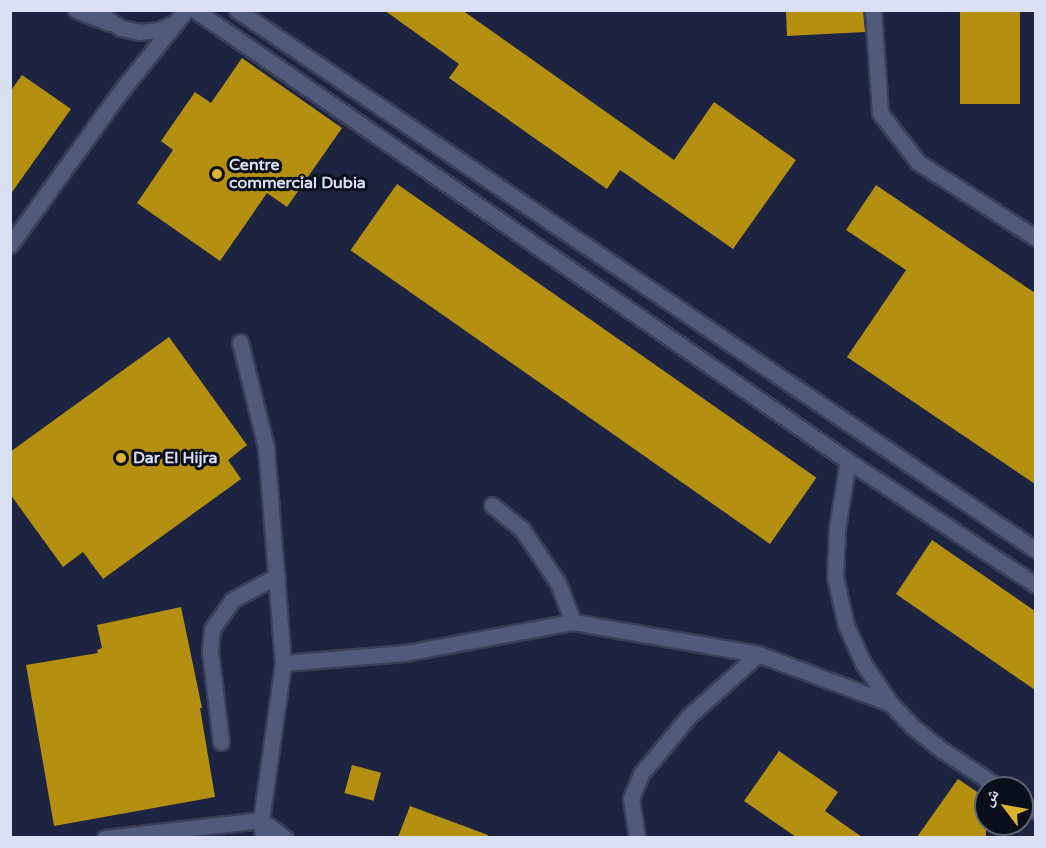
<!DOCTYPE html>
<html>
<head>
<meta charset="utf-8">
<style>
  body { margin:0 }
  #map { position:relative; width:1046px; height:848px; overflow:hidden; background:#1c2441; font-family:"Varela Round","Noto Naskh Arabic",sans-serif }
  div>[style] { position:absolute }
  .building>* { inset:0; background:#b59010; transform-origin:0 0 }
  .roads { filter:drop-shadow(2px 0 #393f58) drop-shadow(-2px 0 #393f58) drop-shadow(0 2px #393f58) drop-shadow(0 -2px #393f58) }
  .minor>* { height:15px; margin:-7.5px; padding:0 7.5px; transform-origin:7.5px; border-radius:7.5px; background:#505b7c }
  .tertiary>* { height:15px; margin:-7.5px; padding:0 7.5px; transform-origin:7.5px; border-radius:7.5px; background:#505b7c }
  .dots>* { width:16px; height:16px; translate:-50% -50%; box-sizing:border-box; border:3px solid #0a0e1b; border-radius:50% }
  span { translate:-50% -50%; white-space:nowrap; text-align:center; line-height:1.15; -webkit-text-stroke:6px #0a0e1b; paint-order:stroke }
  .poi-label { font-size:16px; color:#d9e0f3; font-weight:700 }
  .left { translate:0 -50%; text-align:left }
  .frame { position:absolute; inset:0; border:12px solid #d9e0f3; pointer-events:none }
  .north { position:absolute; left:974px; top:776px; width:60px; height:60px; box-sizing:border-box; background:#0a0e1b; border:2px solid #5d6271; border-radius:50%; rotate:302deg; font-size:16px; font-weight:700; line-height:24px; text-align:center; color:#d9e0f3 }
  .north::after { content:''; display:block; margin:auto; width:21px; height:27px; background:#dbb233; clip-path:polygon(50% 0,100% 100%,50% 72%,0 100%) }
</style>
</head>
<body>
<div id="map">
  <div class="building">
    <i style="clip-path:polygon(384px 10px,462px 10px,674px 160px,714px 102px,796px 160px,733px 249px,620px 170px,607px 189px,449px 78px,459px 64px)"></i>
    <i style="clip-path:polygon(786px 10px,863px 10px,865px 32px,787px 36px)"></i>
    <i style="left:960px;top:10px;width:60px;height:94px"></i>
    <i style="clip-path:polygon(242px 58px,342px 128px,287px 207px,267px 193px,220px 261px,137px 203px,173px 150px,161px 141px,195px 92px,211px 103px)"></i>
    <i style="clip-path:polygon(22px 75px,71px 109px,10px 195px,10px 92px)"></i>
    <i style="left:397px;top:184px;width:512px;height:81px;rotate:35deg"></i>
    <i style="clip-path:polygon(876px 185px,1035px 293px,1035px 484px,847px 357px,906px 270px,846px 230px)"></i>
    <i style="clip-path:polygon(169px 337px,247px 445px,228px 460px,241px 479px,103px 579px,83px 552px,63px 567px,10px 494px,10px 452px)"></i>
    <i style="clip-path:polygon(932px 540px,1035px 611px,1035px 690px,896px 594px)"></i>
    <i style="clip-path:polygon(181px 607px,202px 708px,200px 708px,215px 797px,54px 826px,26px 665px,98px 653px,97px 650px,102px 648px,97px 625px)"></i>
    <i style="clip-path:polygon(779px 751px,838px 792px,825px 811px,862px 837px,796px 837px,744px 801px)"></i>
    <i style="left:352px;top:765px;width:30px;height:29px;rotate:15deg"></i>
    <i style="clip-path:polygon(958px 779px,986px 798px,986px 837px,917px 837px)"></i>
    <i style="clip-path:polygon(410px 806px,488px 835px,487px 837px,398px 837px)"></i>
  </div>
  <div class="roads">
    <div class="minor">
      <i style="left:873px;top:10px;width:103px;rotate:86.1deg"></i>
      <i style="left:880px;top:113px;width:62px;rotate:52.2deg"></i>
      <i style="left:918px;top:162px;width:140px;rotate:32.8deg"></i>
      <i style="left:10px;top:245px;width:183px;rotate:-54.3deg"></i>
      <i style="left:117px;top:96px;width:95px;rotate:-51.4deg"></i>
      <i style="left:240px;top:342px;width:108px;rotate:76.1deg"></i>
      <i style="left:266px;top:447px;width:217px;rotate:85.5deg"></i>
      <i style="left:848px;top:461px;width:68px;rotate:99.3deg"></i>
      <i style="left:837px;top:528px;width:49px;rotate:92.3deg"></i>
      <i style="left:835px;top:577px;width:49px;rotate:77.1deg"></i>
      <i style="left:846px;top:625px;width:42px;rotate:65.9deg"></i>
      <i style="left:863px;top:663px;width:48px;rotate:56deg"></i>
      <i style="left:890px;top:703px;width:32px;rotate:46deg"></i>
      <i style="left:912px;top:726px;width:38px;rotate:39deg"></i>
      <i style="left:942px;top:750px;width:69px;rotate:33.2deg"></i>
      <i style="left:492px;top:505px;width:38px;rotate:39deg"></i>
      <i style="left:522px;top:529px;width:65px;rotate:56.3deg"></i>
      <i style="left:558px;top:583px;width:42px;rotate:69deg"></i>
      <i style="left:221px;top:742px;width:92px;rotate:-96.9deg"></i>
      <i style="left:210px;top:651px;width:22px;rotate:-85deg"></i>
      <i style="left:212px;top:629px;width:35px;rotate:-55deg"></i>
      <i style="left:232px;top:600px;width:51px;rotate:-28.1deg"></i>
      <i style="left:1022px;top:802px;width:17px;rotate:33deg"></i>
      <i style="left:105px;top:838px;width:157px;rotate:-6.6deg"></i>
      <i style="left:261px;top:820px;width:30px;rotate:37deg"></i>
      <i style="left:263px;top:838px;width:18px;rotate:-96deg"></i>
      <i style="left:261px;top:820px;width:159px;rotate:-82deg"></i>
      <i style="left:283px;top:663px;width:122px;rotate:-4.7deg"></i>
      <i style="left:405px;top:653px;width:171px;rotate:-10.5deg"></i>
      <i style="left:573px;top:622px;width:188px;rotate:9.8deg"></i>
      <i style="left:758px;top:654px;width:141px;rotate:20.4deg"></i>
      <i style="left:637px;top:838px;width:40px;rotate:-98.5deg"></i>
      <i style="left:631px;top:798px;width:26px;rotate:-67deg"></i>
      <i style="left:641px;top:774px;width:75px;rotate:-50.4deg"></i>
      <i style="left:689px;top:716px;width:93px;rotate:-41.9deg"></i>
    </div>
    <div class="tertiary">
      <i style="left:76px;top:10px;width:36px;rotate:21deg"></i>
      <i style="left:100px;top:10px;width:10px;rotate:53deg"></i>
      <i style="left:106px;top:18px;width:18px;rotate:34deg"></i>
      <i style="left:121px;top:28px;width:19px;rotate:12deg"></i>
      <i style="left:140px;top:32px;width:19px;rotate:-6deg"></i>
      <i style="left:159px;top:30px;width:19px;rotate:-25deg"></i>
      <i style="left:176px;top:22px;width:16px;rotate:-50deg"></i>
      <i style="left:195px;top:10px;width:794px;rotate:34.63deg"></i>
      <i style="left:848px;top:461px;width:225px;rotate:33.4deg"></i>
      <i style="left:237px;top:10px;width:964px;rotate:34.05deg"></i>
    </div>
  </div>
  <div class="dots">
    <i style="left:217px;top:174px;background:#dbb233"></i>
    <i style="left:121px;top:458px;background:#dbb233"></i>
  </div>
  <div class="poi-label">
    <span class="left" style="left:229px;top:174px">Centre<br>commercial Dubia</span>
    <span class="left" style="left:133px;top:458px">Dar El Hijra</span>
  </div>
  <div class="frame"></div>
  <div class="north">ش</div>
</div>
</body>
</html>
